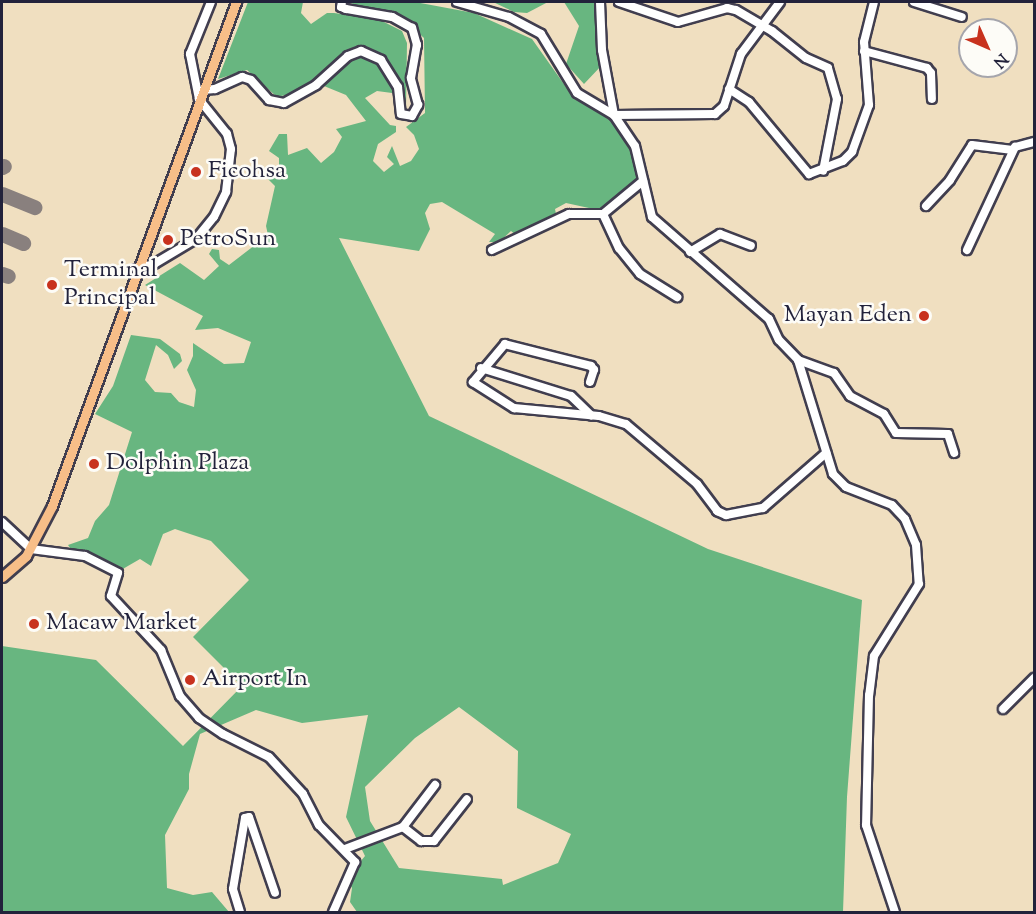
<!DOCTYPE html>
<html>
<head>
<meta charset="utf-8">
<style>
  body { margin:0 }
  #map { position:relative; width:1036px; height:914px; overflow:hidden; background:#f0dfc0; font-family:"Sorts Mill Goudy",serif }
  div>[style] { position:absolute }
  .forest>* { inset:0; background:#68b680 }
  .taxiway>* { height:15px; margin:-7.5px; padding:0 7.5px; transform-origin:7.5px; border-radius:7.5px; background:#89807e }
  .roads { filter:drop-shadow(2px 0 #413e4f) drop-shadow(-2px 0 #413e4f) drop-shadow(0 2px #413e4f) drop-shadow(0 -2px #413e4f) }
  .minor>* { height:8px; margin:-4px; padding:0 4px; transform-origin:4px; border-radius:4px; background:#fff }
  .major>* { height:9px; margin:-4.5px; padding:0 4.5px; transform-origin:4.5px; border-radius:4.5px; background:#f7be88 }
  .dots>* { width:16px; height:16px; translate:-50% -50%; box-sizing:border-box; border:3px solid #fdfcf7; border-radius:50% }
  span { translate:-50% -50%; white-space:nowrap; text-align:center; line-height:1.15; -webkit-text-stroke:5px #fdfcf7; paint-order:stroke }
  .poi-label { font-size:24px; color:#22223b }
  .left { translate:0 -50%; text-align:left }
  .right { translate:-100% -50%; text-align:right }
  .frame { position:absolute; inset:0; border:3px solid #22223b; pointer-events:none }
  .north { position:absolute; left:958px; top:18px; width:60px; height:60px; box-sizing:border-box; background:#fdfcf7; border:2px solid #a5a5ac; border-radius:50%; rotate:135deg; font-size:16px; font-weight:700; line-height:24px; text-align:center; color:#22223b }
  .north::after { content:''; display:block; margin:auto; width:21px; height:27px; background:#c8321e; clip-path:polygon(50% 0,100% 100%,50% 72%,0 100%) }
</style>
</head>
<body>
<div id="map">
  <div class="forest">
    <i style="clip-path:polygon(evenodd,248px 2px,303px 2px,301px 13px,311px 24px,327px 13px,334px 13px,378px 19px,402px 31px,407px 43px,406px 109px,405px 99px,392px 93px,377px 91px,365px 98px,390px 125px,396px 126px,396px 132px,378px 144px,373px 161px,384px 172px,394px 164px,387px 157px,392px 146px,400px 166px,411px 161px,419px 149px,414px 135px,406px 127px,425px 113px,424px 38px,402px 18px,350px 3px,353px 2px,415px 2px,474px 13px,532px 39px,566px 87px,617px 125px,629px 141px,640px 186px,612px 213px,566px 203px,555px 209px,557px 219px,523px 241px,511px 231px,499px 242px,489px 242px,495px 234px,442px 202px,430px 204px,425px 213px,430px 229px,419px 251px,339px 238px,429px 416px,708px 549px,862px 600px,847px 797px,843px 912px,357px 912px,350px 902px,352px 888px,346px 879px,365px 856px,346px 817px,368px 715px,302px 723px,256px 710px,200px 734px,189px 774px,189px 789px,165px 835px,167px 888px,193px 895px,212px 892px,229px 912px,2px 912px,2px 646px,96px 660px,183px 746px,242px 686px,193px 637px,249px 580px,211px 541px,175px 529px,163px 534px,151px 566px,140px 559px,121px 570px,73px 552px,68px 545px,88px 538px,95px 521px,109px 505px,132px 432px,95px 414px,113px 386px,131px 335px,160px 339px,180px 354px,182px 361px,174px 369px,168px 355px,156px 345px,145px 380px,155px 392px,171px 393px,179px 402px,194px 407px,196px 390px,187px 370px,193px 356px,193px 343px,224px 364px,244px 363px,251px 342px,218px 328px,195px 330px,203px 316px,145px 285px,180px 263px,204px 280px,219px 266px,209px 254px,212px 249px,219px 250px,220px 259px,229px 265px,268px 235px,266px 226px,275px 186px,266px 177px,270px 172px,279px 169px,279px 158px,269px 151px,279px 134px,287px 134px,288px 155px,307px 148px,321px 163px,334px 152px,342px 137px,336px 129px,366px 121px,346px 95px,324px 86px,277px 97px,247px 70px,218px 79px,248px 2px,459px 707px,518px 751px,517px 808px,571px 834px,558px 863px,503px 885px,502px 879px,399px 868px,370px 821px,365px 787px,415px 738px,459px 707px)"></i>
    <i style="clip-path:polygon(493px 2px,548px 2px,527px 13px,514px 12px)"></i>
    <i style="clip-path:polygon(564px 2px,599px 2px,597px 43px,602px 65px,584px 84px,566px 64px,579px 26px)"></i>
  </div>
  <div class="taxiway">
    <i style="left:2px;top:167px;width:2px;rotate:-27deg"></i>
    <i style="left:2px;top:194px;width:35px;rotate:22deg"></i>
    <i style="left:2px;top:234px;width:23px;rotate:23deg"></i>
    <i style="left:2px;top:274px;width:6px;rotate:18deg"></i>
  </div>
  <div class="roads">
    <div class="minor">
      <i style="left:457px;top:2px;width:54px;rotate:16.1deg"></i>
      <i style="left:509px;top:17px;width:36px;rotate:28deg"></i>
      <i style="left:541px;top:34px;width:69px;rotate:58.6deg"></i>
      <i style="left:577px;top:93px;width:43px;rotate:30.7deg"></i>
      <i style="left:614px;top:115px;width:101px;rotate:-0.6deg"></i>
      <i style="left:715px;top:114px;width:12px;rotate:-42deg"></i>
      <i style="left:724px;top:106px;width:55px;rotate:-71.9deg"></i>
      <i style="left:741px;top:54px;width:65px;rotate:-53.1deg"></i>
      <i style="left:600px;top:2px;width:48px;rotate:87.6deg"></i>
      <i style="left:602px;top:50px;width:66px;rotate:79.5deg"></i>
      <i style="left:614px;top:115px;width:37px;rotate:56deg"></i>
      <i style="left:635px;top:146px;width:73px;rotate:76.5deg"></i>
      <i style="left:652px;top:217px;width:155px;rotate:41.1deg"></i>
      <i style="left:769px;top:319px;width:23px;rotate:65deg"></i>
      <i style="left:779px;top:340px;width:28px;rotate:46deg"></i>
      <i style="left:798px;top:360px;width:119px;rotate:72.9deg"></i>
      <i style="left:833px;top:474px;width:18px;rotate:45deg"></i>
      <i style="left:846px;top:487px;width:49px;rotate:21.4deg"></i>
      <i style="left:892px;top:505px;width:19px;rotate:47deg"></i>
      <i style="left:905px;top:519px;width:28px;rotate:67deg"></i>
      <i style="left:916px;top:545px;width:39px;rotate:86deg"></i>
      <i style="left:919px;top:584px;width:85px;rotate:122deg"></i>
      <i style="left:874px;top:656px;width:39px;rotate:97deg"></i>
      <i style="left:869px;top:695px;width:130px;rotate:91.3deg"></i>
      <i style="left:866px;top:825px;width:92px;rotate:71.6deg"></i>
      <i style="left:619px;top:2px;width:62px;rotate:18.7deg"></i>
      <i style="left:678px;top:22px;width:51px;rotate:-15.9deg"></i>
      <i style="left:727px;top:8px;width:9px;rotate:13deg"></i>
      <i style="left:736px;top:10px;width:42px;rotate:30.3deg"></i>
      <i style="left:772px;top:31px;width:43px;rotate:38.5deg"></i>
      <i style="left:806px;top:58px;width:24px;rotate:24deg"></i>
      <i style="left:828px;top:68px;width:32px;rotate:74deg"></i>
      <i style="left:837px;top:99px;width:73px;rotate:101deg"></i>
      <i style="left:914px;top:2px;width:50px;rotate:17.4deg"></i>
      <i style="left:864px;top:51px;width:65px;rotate:15.1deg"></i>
      <i style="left:927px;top:68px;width:6px;rotate:51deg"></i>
      <i style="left:931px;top:73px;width:26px;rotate:88deg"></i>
      <i style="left:729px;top:89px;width:24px;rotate:33deg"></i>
      <i style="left:749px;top:102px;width:94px;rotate:50.2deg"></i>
      <i style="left:809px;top:174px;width:36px;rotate:-21deg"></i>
      <i style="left:843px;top:161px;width:13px;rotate:-45deg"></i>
      <i style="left:852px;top:152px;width:50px;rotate:-70.1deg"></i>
      <i style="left:869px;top:105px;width:63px;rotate:-94.5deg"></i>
      <i style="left:864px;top:42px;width:41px;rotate:-76deg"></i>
      <i style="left:203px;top:90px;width:12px;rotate:-5deg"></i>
      <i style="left:215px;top:89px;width:30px;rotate:-24deg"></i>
      <i style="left:242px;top:77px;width:9px;rotate:18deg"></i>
      <i style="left:251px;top:80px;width:27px;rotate:48deg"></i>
      <i style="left:269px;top:100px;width:15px;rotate:11deg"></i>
      <i style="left:284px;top:103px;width:37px;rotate:-29deg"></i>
      <i style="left:316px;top:85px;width:43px;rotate:-42.2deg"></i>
      <i style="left:348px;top:56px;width:14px;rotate:-21deg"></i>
      <i style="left:361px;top:51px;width:22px;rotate:24deg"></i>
      <i style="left:381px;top:60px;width:32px;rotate:58deg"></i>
      <i style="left:398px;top:87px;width:27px;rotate:84deg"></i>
      <i style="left:401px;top:114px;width:11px;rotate:10deg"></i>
      <i style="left:412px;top:116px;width:13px;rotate:-61deg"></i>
      <i style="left:418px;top:105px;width:28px;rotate:-105deg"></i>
      <i style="left:411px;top:78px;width:34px;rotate:-80deg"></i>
      <i style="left:417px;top:45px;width:18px;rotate:-106deg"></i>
      <i style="left:412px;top:28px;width:23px;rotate:-151deg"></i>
      <i style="left:392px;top:17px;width:47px;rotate:-170.1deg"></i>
      <i style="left:346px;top:9px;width:5px;rotate:-158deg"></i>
      <i style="left:341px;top:7px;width:5px;rotate:-79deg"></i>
      <i style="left:926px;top:206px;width:35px;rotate:-47deg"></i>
      <i style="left:950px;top:180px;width:41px;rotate:-57.8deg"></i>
      <i style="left:972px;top:145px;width:41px;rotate:7deg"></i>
      <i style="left:603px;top:214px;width:38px;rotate:65deg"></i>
      <i style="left:619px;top:248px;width:33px;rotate:51deg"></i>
      <i style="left:640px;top:274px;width:44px;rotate:31.9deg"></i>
      <i style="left:492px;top:250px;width:85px;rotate:-25.1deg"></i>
      <i style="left:569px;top:214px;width:34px"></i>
      <i style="left:603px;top:214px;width:52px;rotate:-39.5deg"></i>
      <i style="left:967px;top:250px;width:114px;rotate:-65deg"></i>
      <i style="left:1015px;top:147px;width:20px;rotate:-15deg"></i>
      <i style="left:690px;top:252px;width:35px;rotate:-31deg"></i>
      <i style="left:720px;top:234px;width:33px;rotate:21deg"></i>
      <i style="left:136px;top:269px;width:19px;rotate:-16deg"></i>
      <i style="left:154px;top:264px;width:49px;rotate:-30.8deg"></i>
      <i style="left:196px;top:239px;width:28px;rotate:-51deg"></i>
      <i style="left:214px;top:217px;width:28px;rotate:-64deg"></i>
      <i style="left:226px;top:192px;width:43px;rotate:-83.4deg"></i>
      <i style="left:231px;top:149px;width:16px;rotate:-105deg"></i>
      <i style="left:227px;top:134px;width:45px;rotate:-128.7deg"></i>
      <i style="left:199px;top:99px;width:46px;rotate:-101.3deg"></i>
      <i style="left:190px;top:54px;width:56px;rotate:-68deg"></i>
      <i style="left:798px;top:360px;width:38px;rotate:20deg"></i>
      <i style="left:834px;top:373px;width:28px;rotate:55deg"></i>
      <i style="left:850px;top:396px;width:38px;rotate:28deg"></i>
      <i style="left:884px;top:414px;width:22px;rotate:58deg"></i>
      <i style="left:896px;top:433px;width:52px;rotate:1.1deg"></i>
      <i style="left:948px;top:434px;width:20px;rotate:72deg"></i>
      <i style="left:481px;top:368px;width:94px;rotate:17.3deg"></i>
      <i style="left:571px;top:396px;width:28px;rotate:44deg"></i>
      <i style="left:590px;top:382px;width:13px;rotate:-72deg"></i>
      <i style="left:594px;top:370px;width:5px;rotate:-127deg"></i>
      <i style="left:591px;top:366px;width:89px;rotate:-165.7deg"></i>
      <i style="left:505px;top:344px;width:50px;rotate:130.1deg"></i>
      <i style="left:473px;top:382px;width:49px;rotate:32.4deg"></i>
      <i style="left:514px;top:408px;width:85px;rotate:5.4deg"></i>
      <i style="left:599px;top:416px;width:28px;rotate:17deg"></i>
      <i style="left:626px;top:424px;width:93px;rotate:40.2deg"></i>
      <i style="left:697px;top:484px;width:34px;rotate:53deg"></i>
      <i style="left:717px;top:511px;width:10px;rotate:24deg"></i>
      <i style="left:726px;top:515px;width:38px;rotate:-11deg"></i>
      <i style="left:763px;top:508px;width:84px;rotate:-41.1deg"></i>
      <i style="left:2px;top:522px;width:40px;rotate:43deg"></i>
      <i style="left:31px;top:549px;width:54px;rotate:7.4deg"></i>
      <i style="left:85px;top:556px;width:37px;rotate:27deg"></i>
      <i style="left:118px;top:573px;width:24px;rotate:107deg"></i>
      <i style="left:111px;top:596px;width:74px;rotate:47.2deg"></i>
      <i style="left:161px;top:650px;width:50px;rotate:67.6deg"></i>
      <i style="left:180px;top:696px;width:29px;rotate:49deg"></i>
      <i style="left:199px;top:718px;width:29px;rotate:34deg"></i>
      <i style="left:223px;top:734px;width:51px;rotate:26.6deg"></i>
      <i style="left:269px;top:757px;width:50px;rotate:47.4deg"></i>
      <i style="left:303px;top:794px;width:35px;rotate:63deg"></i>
      <i style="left:319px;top:825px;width:52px;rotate:45.8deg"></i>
      <i style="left:355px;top:862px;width:55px;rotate:113.7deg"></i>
      <i style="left:1003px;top:709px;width:44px;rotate:-45deg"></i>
      <i style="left:403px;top:827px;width:23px;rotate:38deg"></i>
      <i style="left:421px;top:841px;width:13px"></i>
      <i style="left:434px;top:841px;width:53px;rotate:-51.8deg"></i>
      <i style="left:345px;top:849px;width:62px;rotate:-20.8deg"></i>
      <i style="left:403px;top:827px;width:53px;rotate:-52.7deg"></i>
      <i style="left:240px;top:912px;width:24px;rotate:-107deg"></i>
      <i style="left:233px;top:889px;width:72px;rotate:-80.4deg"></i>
      <i style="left:245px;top:818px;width:4px;rotate:-14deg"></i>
      <i style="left:249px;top:817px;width:80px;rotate:71.1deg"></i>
    </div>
    <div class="major">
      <i style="left:2px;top:577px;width:32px;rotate:-41deg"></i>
      <i style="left:26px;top:556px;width:56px;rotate:-62.5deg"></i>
      <i style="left:52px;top:506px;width:537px;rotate:-69.94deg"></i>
    </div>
  </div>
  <div class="dots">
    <i style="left:196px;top:172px;background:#c8321e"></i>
    <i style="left:168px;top:240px;background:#c8321e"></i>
    <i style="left:52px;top:285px;background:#c8321e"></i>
    <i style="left:924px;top:316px;background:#c8321e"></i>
    <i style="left:94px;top:464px;background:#c8321e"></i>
    <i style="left:34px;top:624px;background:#c8321e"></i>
    <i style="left:190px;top:680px;background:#c8321e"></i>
  </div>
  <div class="poi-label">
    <span class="left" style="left:208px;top:172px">Ficohsa</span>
    <span class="left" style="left:180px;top:240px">PetroSun</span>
    <span class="left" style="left:64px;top:285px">Terminal<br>Principal</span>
    <span class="right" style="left:912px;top:316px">Mayan Eden</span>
    <span class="left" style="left:106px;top:464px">Dolphin Plaza</span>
    <span class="left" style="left:46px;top:624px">Macaw Market</span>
    <span class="left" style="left:202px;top:680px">Airport In</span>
  </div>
  <div class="frame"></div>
  <div class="north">N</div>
</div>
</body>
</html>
